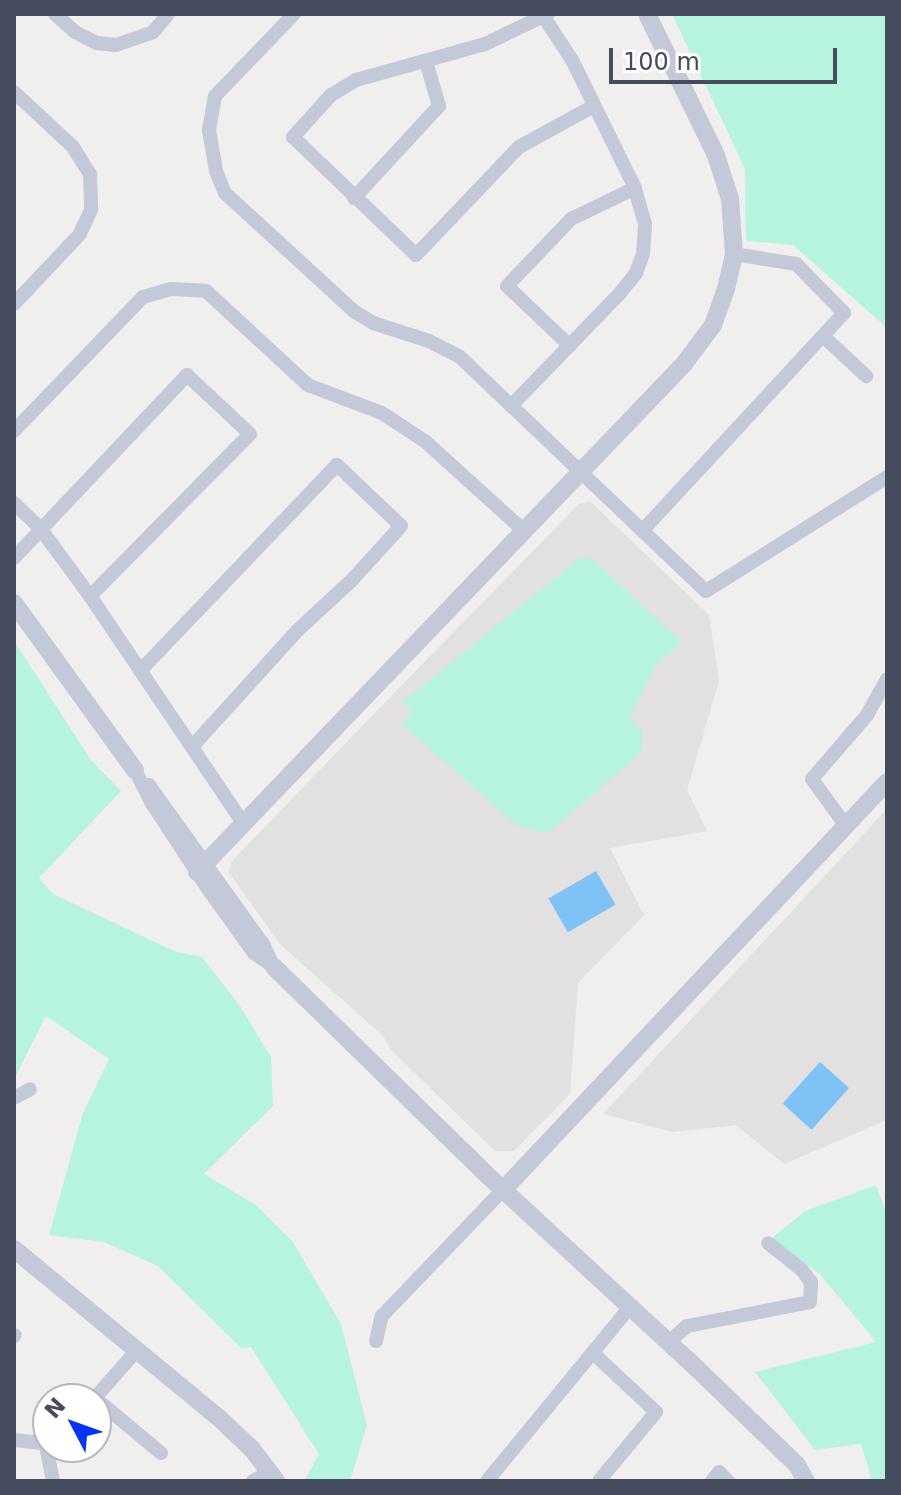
<!DOCTYPE html>
<html>
<head>
<meta charset="utf-8">
<style>
  body { margin:0 }
  #map { position:relative; width:901px; height:1495px; overflow:hidden; background:#f1efee; font-family:"DejaVu Sans",sans-serif }
  div>[style] { position:absolute }
  .education>* { inset:0; background:#e2e0e0 }
  .green>* { inset:0; background:#b7f4dd }
  .water>* { inset:0; background:#7fc2f6; transform-origin:0 0 }
  .minor>* { height:14px; margin:-7px; padding:0 7px; transform-origin:7px; border-radius:7px; background:#c3c9d8 }
  .tertiary>* { height:18px; margin:-9px; padding:0 9px; transform-origin:9px; border-radius:9px; background:#c3c9d8 }
  span { translate:-50% -50%; white-space:nowrap; text-align:center; line-height:1.15; -webkit-text-stroke:8px #fff; paint-order:stroke }
  .frame { position:absolute; inset:0; border:16px solid #444c5e; pointer-events:none }
  .north { position:absolute; left:32px; top:1383px; width:80px; height:80px; box-sizing:border-box; background:#fff; border:2px solid #b4b7bf; border-radius:50%; rotate:311deg; font-size:22px; font-weight:700; line-height:32px; text-align:center; color:#444c5e }
  .north::after { content:''; display:block; margin:auto; width:28px; height:36px; background:#0435f5; clip-path:polygon(50% 0,100% 100%,50% 72%,0 100%) }
  .scale { position:absolute; left:609px; top:48px; width:228px; height:36px; box-sizing:border-box; border:4px solid #444c5e; border-top:0; padding-left:10px; font-size:24px; line-height:28px; white-space:nowrap; color:#444c5e; -webkit-text-stroke:6px #fff; paint-order:stroke }
</style>
</head>
<body>
<div id="map">
  <div class="education">
    <i style="clip-path:polygon(590px 501px,709px 615px,719px 681px,687px 790px,707px 831px,610px 848px,644px 915px,578px 983px,570px 1094px,514px 1151px,495px 1151px,390px 1049px,383px 1036px,281px 945px,229px 873px,231px 862px,397px 690px,579px 504px)"></i>
    <i style="clip-path:polygon(887px 809px,887px 1120px,784px 1164px,736px 1125px,673px 1132px,603px 1114px)"></i>
  </div>
  <div class="green">
    <i style="clip-path:polygon(672px 14px,887px 14px,887px 328px,793px 245px,746px 241px,745px 169px)"></i>
    <i style="clip-path:polygon(581px 557px,591px 558px,681px 642px,656px 665px,630px 717px,643px 732px,641px 753px,548px 833px,517px 826px,402px 724px,413px 712px,403px 702px)"></i>
    <i style="clip-path:polygon(14px 641px,91px 760px,121px 791px,39px 878px,53px 894px,174px 951px,202px 957px,240px 1006px,271px 1057px,273px 1106px,204px 1174px,256px 1205px,293px 1242px,341px 1324px,367px 1425px,351px 1478px,346px 1481px,304px 1481px,319px 1454px,251px 1347px,241px 1348px,158px 1266px,104px 1242px,49px 1235px,83px 1113px,109px 1059px,46px 1016px,14px 1079px)"></i>
    <i style="clip-path:polygon(876px 1185px,887px 1215px,887px 1481px,872px 1481px,861px 1444px,815px 1450px,755px 1372px,876px 1342px,820px 1274px,771px 1239px,805px 1211px)"></i>
  </div>
  <div class="water">
    <i style="left:596px;top:871px;width:39px;height:55px;rotate:60deg"></i>
    <i style="left:820px;top:1062px;width:39px;height:56px;rotate:42deg"></i>
  </div>
  <div class="minor">
    <i style="left:55px;top:14px;width:27px;rotate:42deg"></i>
    <i style="left:75px;top:32px;width:25px;rotate:27deg"></i>
    <i style="left:97px;top:43px;width:19px;rotate:6deg"></i>
    <i style="left:116px;top:45px;width:39px;rotate:-19deg"></i>
    <i style="left:153px;top:32px;width:23px;rotate:-50deg"></i>
    <i style="left:294px;top:14px;width:114px;rotate:133.9deg"></i>
    <i style="left:215px;top:96px;width:35px;rotate:100deg"></i>
    <i style="left:209px;top:130px;width:42px;rotate:80.3deg"></i>
    <i style="left:216px;top:171px;width:24px;rotate:68deg"></i>
    <i style="left:225px;top:193px;width:176px;rotate:42.5deg"></i>
    <i style="left:355px;top:312px;width:21px;rotate:31deg"></i>
    <i style="left:373px;top:323px;width:59px;rotate:17.8deg"></i>
    <i style="left:429px;top:341px;width:34px;rotate:27deg"></i>
    <i style="left:459px;top:356px;width:341px;rotate:43.6deg"></i>
    <i style="left:706px;top:591px;width:214px;rotate:-32.2deg"></i>
    <i style="left:548px;top:14px;width:70px;rotate:154.5deg"></i>
    <i style="left:485px;top:44px;width:134px;rotate:164.4deg"></i>
    <i style="left:356px;top:80px;width:29px;rotate:149deg"></i>
    <i style="left:331px;top:95px;width:57px;rotate:132.1deg"></i>
    <i style="left:293px;top:137px;width:170px;rotate:43.8deg"></i>
    <i style="left:416px;top:255px;width:149px;rotate:-46.4deg"></i>
    <i style="left:519px;top:147px;width:85px;rotate:-28.7deg"></i>
    <i style="left:14px;top:92px;width:81px;rotate:43deg"></i>
    <i style="left:73px;top:147px;width:32px;rotate:58deg"></i>
    <i style="left:90px;top:174px;width:36px;rotate:88deg"></i>
    <i style="left:91px;top:210px;width:26px;rotate:115deg"></i>
    <i style="left:80px;top:234px;width:96px;rotate:133.3deg"></i>
    <i style="left:354px;top:198px;width:125px;rotate:-47.3deg"></i>
    <i style="left:439px;top:106px;width:47px;rotate:-106.1deg"></i>
    <i style="left:823px;top:336px;width:59px;rotate:42.9deg"></i>
    <i style="left:570px;top:346px;width:87px;rotate:-136.4deg"></i>
    <i style="left:507px;top:286px;width:93px;rotate:-46.3deg"></i>
    <i style="left:571px;top:219px;width:71px;rotate:-25.8deg"></i>
    <i style="left:511px;top:406px;width:157px;rotate:-46deg"></i>
    <i style="left:620px;top:293px;width:26px;rotate:-51deg"></i>
    <i style="left:636px;top:273px;width:20px;rotate:-70deg"></i>
    <i style="left:643px;top:254px;width:30px;rotate:-86deg"></i>
    <i style="left:645px;top:224px;width:37px;rotate:-106deg"></i>
    <i style="left:635px;top:188px;width:143px;rotate:-116.2deg"></i>
    <i style="left:572px;top:60px;width:55px;rotate:-123.1deg"></i>
    <i style="left:14px;top:431px;width:186px;rotate:-46.1deg"></i>
    <i style="left:143px;top:297px;width:29px;rotate:-16deg"></i>
    <i style="left:171px;top:289px;width:35px;rotate:3deg"></i>
    <i style="left:206px;top:291px;width:139px;rotate:42.7deg"></i>
    <i style="left:308px;top:385px;width:79px;rotate:20.7deg"></i>
    <i style="left:382px;top:413px;width:53px;rotate:33.4deg"></i>
    <i style="left:426px;top:442px;width:132px;rotate:42.2deg"></i>
    <i style="left:14px;top:503px;width:36px;rotate:44deg"></i>
    <i style="left:40px;top:528px;width:84px;rotate:53.7deg"></i>
    <i style="left:90px;top:596px;width:275px;rotate:56deg"></i>
    <i style="left:643px;top:530px;width:296px;rotate:-47.2deg"></i>
    <i style="left:844px;top:313px;width:69px;rotate:-134.4deg"></i>
    <i style="left:796px;top:264px;width:63px;rotate:-170.8deg"></i>
    <i style="left:14px;top:558px;width:252px;rotate:-46.6deg"></i>
    <i style="left:187px;top:375px;width:86px;rotate:43.1deg"></i>
    <i style="left:250px;top:434px;width:228px;rotate:134.6deg"></i>
    <i style="left:140px;top:671px;width:285px;rotate:-46.3deg"></i>
    <i style="left:337px;top:465px;width:88px;rotate:43.6deg"></i>
    <i style="left:401px;top:526px;width:72px;rotate:132.2deg"></i>
    <i style="left:353px;top:579px;width:76px;rotate:137.1deg"></i>
    <i style="left:297px;top:631px;width:156px;rotate:132.2deg"></i>
    <i style="left:135px;top:770px;width:39px;rotate:63deg"></i>
    <i style="left:153px;top:805px;width:100px;rotate:56.8deg"></i>
    <i style="left:208px;top:889px;width:79px;rotate:54.3deg"></i>
    <i style="left:254px;top:953px;width:24px;rotate:35deg"></i>
    <i style="left:149px;top:785px;width:196px;rotate:54.4deg"></i>
    <i style="left:263px;top:944px;width:23px;rotate:65deg"></i>
    <i style="left:846px;top:826px;width:58px;rotate:-125.9deg"></i>
    <i style="left:812px;top:779px;width:84px;rotate:-49.3deg"></i>
    <i style="left:867px;top:715px;width:41px;rotate:-60.9deg"></i>
    <i style="left:14px;top:1098px;width:18px;rotate:-29deg"></i>
    <i style="left:14px;top:1336px;width:1px;rotate:-45deg"></i>
    <i style="left:376px;top:1341px;width:26px;rotate:-77deg"></i>
    <i style="left:382px;top:1316px;width:175px;rotate:-46.2deg"></i>
    <i style="left:669px;top:1342px;width:24px;rotate:-42deg"></i>
    <i style="left:687px;top:1326px;width:125px;rotate:-11deg"></i>
    <i style="left:810px;top:1302px;width:20px;rotate:-87deg"></i>
    <i style="left:811px;top:1282px;width:15px;rotate:-127deg"></i>
    <i style="left:802px;top:1270px;width:43px;rotate:-141.5deg"></i>
    <i style="left:593px;top:1353px;width:86px;rotate:43.1deg"></i>
    <i style="left:656px;top:1412px;width:89px;rotate:129.6deg"></i>
    <i style="left:95px;top:1398px;width:86px;rotate:39.8deg"></i>
    <i style="left:94px;top:1399px;width:65px;rotate:-48.7deg"></i>
    <i style="left:14px;top:1440px;width:28px;rotate:6deg"></i>
    <i style="left:42px;top:1443px;width:7px;rotate:-34deg"></i>
    <i style="left:45px;top:1441px;width:41px;rotate:78.7deg"></i>
    <i style="left:253px;top:1481px;width:18px;rotate:-29deg"></i>
    <i style="left:487px;top:1481px;width:227px;rotate:-50.6deg"></i>
    <i style="left:712px;top:1481px;width:11px;rotate:-52deg"></i>
    <i style="left:719px;top:1472px;width:13px;rotate:45deg"></i>
  </div>
  <div class="tertiary">
    <i style="left:14px;top:603px;width:206px;rotate:54.1deg"></i>
    <i style="left:197px;top:872px;width:704px;rotate:-46.21deg"></i>
    <i style="left:684px;top:364px;width:49px;rotate:-53.4deg"></i>
    <i style="left:713px;top:325px;width:38px;rotate:-70deg"></i>
    <i style="left:726px;top:289px;width:36px;rotate:-77deg"></i>
    <i style="left:734px;top:254px;width:55px;rotate:-94.2deg"></i>
    <i style="left:730px;top:199px;width:46px;rotate:-107.7deg"></i>
    <i style="left:716px;top:155px;width:157px;rotate:-116.1deg"></i>
    <i style="left:274px;top:967px;width:295px;rotate:44.3deg"></i>
    <i style="left:485px;top:1173px;width:276px;rotate:42.7deg"></i>
    <i style="left:688px;top:1360px;width:151px;rotate:43.9deg"></i>
    <i style="left:797px;top:1465px;width:18px;rotate:61deg"></i>
    <i style="left:503px;top:1190px;width:560px;rotate:-46.74deg"></i>
    <i style="left:14px;top:1249px;width:267px;rotate:39.5deg"></i>
    <i style="left:220px;top:1419px;width:44px;rotate:43.2deg"></i>
    <i style="left:252px;top:1449px;width:40px;rotate:53deg"></i>
  </div>
  <div class="frame"></div>
  <div class="north">N</div>
  <div class="scale">100 m</div>
</div>
</body>
</html>
